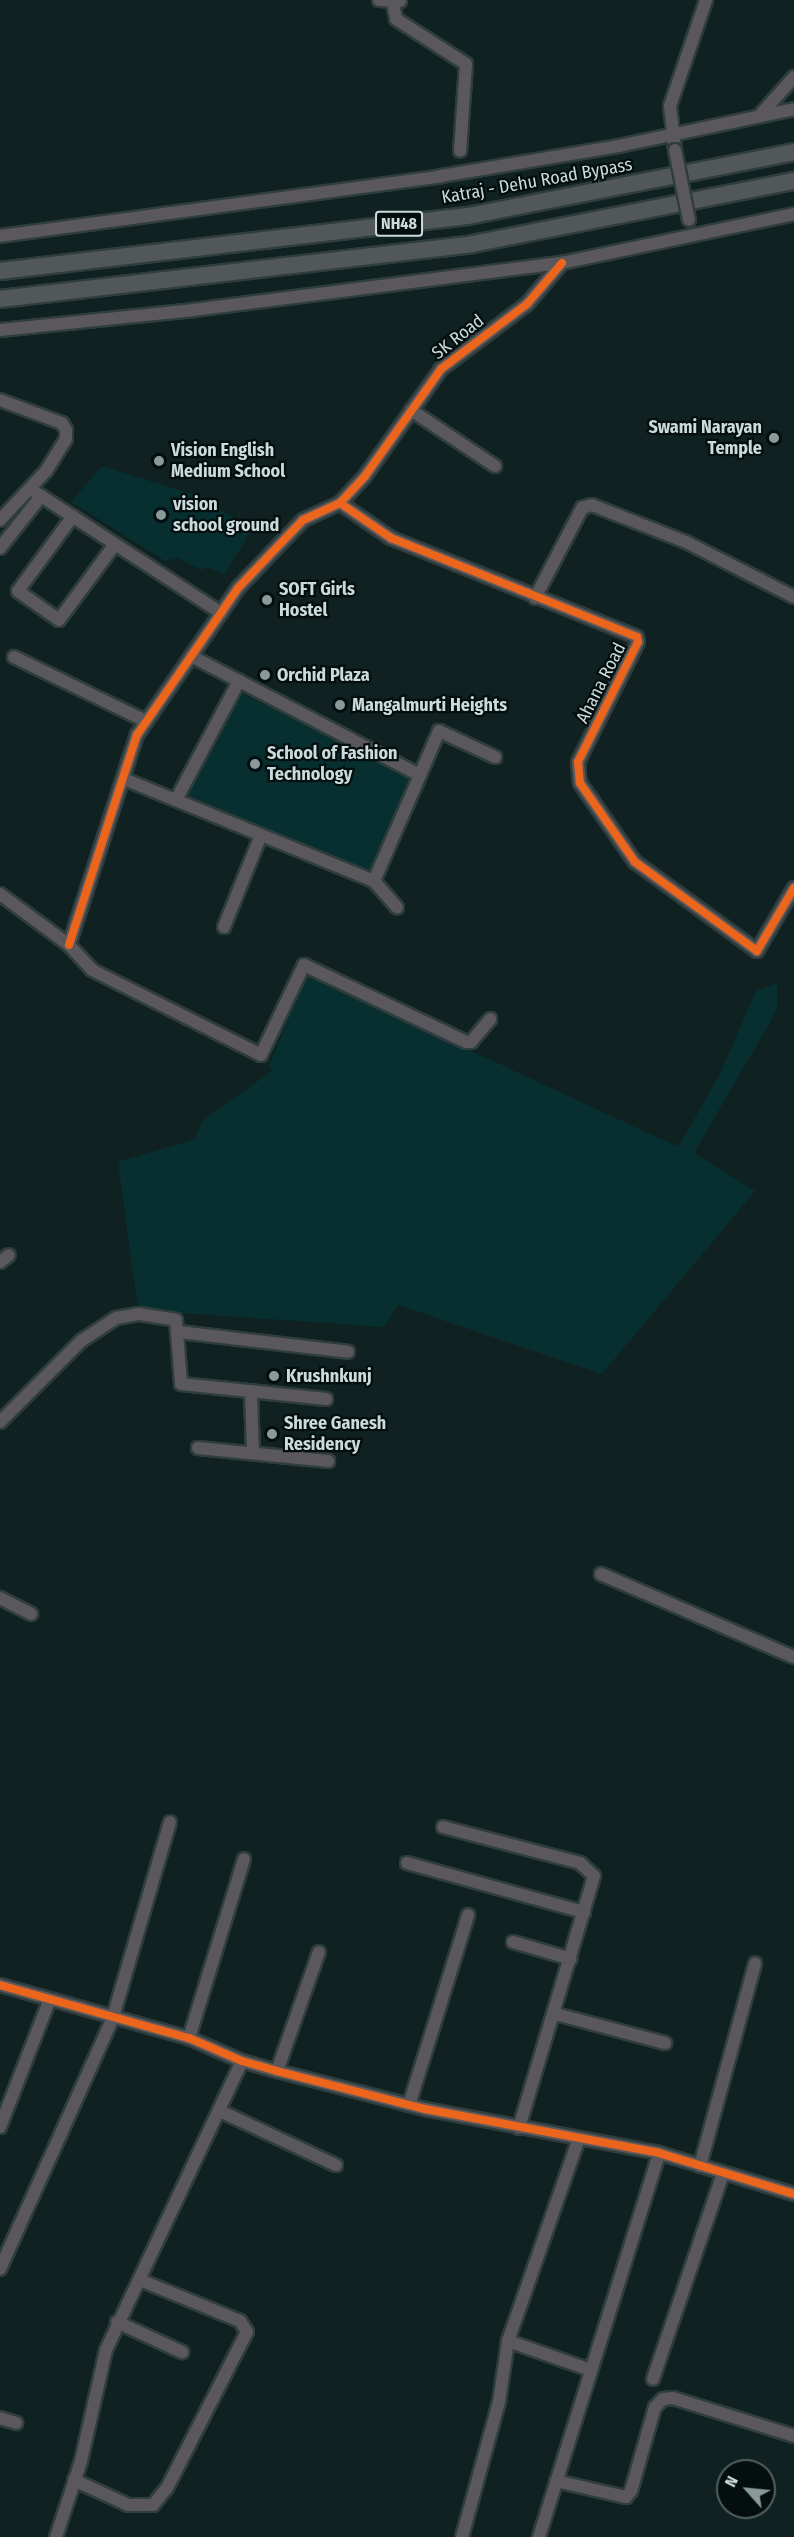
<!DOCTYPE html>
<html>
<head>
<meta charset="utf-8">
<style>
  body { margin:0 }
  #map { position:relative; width:794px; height:2537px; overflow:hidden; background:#102121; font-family:"Fira Sans Condensed",sans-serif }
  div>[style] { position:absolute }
  .built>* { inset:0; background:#072f30; transform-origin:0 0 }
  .roads { filter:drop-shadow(2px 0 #303d3d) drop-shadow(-2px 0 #303d3d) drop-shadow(0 2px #303d3d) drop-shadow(0 -2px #303d3d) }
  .minor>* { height:12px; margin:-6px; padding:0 6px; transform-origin:6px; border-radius:6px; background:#5a585c }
  .highway>* { height:16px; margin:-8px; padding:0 8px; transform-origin:8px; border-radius:8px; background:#525759 }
  .bridges { filter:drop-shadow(2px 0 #303d3d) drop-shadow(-2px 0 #303d3d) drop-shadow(0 2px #303d3d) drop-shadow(0 -2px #303d3d) }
  .minor-bridge>* { height:12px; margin:-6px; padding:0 6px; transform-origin:6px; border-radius:6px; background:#5a585c }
  .cycleway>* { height:8px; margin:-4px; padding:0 4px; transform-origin:4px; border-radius:4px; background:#eb651d }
  .dots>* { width:16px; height:16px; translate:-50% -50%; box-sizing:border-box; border:3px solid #040e0e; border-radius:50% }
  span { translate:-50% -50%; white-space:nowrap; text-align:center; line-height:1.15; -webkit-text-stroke:4.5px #040e0e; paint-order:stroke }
  .shield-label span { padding:2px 4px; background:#040e0e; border:2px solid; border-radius:4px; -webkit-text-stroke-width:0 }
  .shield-label { font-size:16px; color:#cbdbdb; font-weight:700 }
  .street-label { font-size:18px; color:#cbdbdb }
  .poi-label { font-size:18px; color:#cbdbdb; font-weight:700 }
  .right { translate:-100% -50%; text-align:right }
  .left { translate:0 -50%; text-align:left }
  .north { position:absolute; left:716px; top:2459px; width:60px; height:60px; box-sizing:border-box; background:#040e0e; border:2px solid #546060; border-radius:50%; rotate:297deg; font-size:16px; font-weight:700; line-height:24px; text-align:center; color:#cbdbdb }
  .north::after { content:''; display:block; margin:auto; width:21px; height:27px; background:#8a9a9a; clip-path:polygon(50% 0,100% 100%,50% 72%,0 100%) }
</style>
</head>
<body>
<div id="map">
  <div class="built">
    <i style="clip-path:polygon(102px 466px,198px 496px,252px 529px,224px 575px,208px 567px,201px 570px,178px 558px,165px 561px,71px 502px)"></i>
    <i style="left:229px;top:687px;width:220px;height:120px;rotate:26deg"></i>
    <i style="clip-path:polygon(306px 974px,678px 1147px,719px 1076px,756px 991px,777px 983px,777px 1010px,694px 1153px,755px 1191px,602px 1374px,398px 1305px,384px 1327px,138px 1310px,118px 1162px,195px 1139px,202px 1121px,272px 1071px,269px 1066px)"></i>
  </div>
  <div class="roads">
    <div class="minor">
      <i style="left:379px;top:0;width:21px;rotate:3deg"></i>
      <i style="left:393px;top:3px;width:16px;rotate:79deg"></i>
      <i style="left:396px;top:19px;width:83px;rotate:32.7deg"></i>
      <i style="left:466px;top:64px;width:87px;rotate:93.9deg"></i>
      <i style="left:761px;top:114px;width:50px;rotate:-48.3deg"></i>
      <i style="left:675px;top:150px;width:44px;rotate:-96.5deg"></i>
      <i style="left:670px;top:106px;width:112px;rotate:-71.2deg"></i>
      <i style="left:0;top:236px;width:445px;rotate:-7.7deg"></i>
      <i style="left:441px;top:176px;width:181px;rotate:-9.6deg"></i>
      <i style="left:619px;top:146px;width:179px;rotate:-11.9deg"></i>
      <i style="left:0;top:330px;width:194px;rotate:-5.9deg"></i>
      <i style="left:193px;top:310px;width:372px;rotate:-7.3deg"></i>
      <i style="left:562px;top:263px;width:237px;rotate:-11.9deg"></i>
      <i style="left:0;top:400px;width:66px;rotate:20.4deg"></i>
      <i style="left:62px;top:423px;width:8px;rotate:60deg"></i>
      <i style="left:66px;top:430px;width:9px;rotate:90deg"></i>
      <i style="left:66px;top:439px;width:38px;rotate:122deg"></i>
      <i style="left:46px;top:471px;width:67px;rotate:133.2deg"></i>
      <i style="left:411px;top:410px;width:101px;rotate:33.7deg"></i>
      <i style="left:35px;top:492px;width:222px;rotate:33deg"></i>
      <i style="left:340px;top:503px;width:62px;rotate:34.5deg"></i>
      <i style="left:391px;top:538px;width:265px;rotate:21.9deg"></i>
      <i style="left:637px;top:637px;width:5px;rotate:79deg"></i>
      <i style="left:638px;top:642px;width:134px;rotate:116.6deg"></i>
      <i style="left:578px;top:762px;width:21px;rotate:85deg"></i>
      <i style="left:580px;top:783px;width:96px;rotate:55.2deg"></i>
      <i style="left:635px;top:862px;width:151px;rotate:36.1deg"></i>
      <i style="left:757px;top:951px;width:73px;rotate:-59.6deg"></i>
      <i style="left:73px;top:516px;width:93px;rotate:126.3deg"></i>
      <i style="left:18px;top:591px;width:50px;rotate:35.3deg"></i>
      <i style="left:59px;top:620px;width:94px;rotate:-53.6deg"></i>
      <i style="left:0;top:548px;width:66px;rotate:-51.7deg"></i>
      <i style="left:535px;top:598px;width:102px;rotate:-62.4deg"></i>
      <i style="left:582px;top:508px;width:10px;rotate:-17deg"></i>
      <i style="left:592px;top:505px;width:101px;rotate:21.5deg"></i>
      <i style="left:686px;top:542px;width:121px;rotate:27deg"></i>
      <i style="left:191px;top:656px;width:258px;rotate:27.5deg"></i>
      <i style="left:420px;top:775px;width:48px;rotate:-66.6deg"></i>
      <i style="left:439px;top:731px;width:62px;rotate:24.9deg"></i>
      <i style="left:14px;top:657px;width:147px;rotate:25.9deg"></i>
      <i style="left:124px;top:779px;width:270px;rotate:22.2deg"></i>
      <i style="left:374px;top:881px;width:35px;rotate:49deg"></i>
      <i style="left:176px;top:800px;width:135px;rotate:-62.1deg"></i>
      <i style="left:374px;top:881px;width:116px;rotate:-66.5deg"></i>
      <i style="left:0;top:894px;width:86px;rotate:36.5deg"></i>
      <i style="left:69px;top:945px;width:34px;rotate:47deg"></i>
      <i style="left:92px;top:970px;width:189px;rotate:26.7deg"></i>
      <i style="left:261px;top:1055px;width:100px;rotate:-64.5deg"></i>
      <i style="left:304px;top:965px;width:179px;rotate:25.4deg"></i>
      <i style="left:466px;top:1042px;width:5px"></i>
      <i style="left:471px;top:1042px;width:30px;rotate:-50deg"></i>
      <i style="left:224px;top:927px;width:99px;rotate:-68.1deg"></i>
      <i style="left:69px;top:945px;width:221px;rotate:-72.1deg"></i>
      <i style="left:137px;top:735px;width:178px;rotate:-55.5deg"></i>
      <i style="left:238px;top:588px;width:94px;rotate:-46.3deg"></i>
      <i style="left:303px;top:520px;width:41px;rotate:-24.7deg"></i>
      <i style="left:340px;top:503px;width:37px;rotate:-47deg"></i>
      <i style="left:365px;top:476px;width:131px;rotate:-54.6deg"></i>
      <i style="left:441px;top:369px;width:108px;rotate:-37.1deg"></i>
      <i style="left:527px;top:304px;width:54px;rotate:-49.5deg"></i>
      <i style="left:0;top:1262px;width:11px;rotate:-38deg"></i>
      <i style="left:179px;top:1332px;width:170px;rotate:6.7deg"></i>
      <i style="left:251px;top:1391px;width:62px;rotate:88.2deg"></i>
      <i style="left:0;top:1422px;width:115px;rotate:-45deg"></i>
      <i style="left:81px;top:1341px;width:42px;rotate:-33.3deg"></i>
      <i style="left:116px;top:1318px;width:23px;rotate:-10deg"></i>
      <i style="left:139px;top:1314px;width:37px;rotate:9deg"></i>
      <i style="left:176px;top:1320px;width:64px;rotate:85.5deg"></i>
      <i style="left:181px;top:1384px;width:146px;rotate:5.9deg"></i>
      <i style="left:198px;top:1448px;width:131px;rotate:5.7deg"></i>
      <i style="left:601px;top:1574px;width:210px;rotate:23.3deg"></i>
      <i style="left:0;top:1598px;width:35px;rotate:27deg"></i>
      <i style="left:443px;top:1827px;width:142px;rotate:14.7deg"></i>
      <i style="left:580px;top:1863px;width:19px;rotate:43deg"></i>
      <i style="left:594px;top:1876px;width:263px;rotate:106.6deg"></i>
      <i style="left:407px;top:1863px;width:184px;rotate:15.5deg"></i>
      <i style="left:513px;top:1942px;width:60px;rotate:16.3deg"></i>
      <i style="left:0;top:1985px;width:196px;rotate:15.7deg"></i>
      <i style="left:189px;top:2038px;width:58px;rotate:23.5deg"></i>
      <i style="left:242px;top:2061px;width:36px;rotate:16deg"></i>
      <i style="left:277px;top:2071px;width:153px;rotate:14.4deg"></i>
      <i style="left:425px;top:2109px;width:238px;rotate:10.6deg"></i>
      <i style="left:659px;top:2153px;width:141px;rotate:16.9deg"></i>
      <i style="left:556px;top:2014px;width:113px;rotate:14.9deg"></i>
      <i style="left:189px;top:2038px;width:187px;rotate:-72.9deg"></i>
      <i style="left:277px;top:2071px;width:126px;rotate:-70.6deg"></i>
      <i style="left:409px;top:2105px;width:199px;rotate:-72.7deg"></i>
      <i style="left:220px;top:2111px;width:128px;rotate:25deg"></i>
      <i style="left:0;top:2127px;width:137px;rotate:-68.7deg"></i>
      <i style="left:700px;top:2166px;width:210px;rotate:-74.8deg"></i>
      <i style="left:0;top:2269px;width:276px;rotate:-65.8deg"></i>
      <i style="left:113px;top:2017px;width:203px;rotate:-73.7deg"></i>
      <i style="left:117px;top:2322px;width:72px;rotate:24.8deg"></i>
      <i style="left:508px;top:2341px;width:88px;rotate:19.3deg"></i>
      <i style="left:653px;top:2379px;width:218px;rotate:-71.2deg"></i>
      <i style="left:0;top:2418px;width:17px;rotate:17deg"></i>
      <i style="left:74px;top:2480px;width:60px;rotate:24.8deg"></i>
      <i style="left:128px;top:2505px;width:25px"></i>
      <i style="left:153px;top:2505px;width:22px;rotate:-51deg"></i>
      <i style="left:167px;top:2488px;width:175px;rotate:-62.9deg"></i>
      <i style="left:247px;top:2332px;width:13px;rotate:-122deg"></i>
      <i style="left:240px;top:2321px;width:108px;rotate:-157.7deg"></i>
      <i style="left:556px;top:2481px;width:72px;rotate:12.9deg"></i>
      <i style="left:626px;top:2497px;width:8px;rotate:-50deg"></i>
      <i style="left:631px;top:2491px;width:87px;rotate:-74.1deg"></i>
      <i style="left:655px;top:2407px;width:11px;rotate:-45deg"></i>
      <i style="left:663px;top:2399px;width:10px;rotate:-6deg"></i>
      <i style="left:673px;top:2398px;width:127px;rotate:17.4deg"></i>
      <i style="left:56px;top:2537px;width:80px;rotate:-71.8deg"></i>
      <i style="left:81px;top:2461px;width:114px;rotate:-77.3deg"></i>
      <i style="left:106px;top:2350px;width:319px;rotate:-64.8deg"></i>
      <i style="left:462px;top:2537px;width:140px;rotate:-74.7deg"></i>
      <i style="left:499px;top:2402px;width:62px;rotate:-81.6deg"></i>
      <i style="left:508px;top:2341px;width:215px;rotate:-70.7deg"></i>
      <i style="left:539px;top:2537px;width:402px;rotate:-72.6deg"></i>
    </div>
    <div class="highway">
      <i style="left:0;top:271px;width:471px;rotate:-6.7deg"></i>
      <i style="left:468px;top:216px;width:332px;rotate:-11.1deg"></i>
      <i style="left:0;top:299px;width:475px;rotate:-6.6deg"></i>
      <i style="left:472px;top:244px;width:328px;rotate:-11.1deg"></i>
    </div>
  </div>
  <div class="bridges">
    <div class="minor-bridge">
      <i style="left:675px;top:150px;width:71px;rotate:78.7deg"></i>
    </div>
  </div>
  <div class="cycleway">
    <i style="left:340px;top:503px;width:62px;rotate:34.5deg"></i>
    <i style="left:391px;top:538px;width:265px;rotate:21.9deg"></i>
    <i style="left:637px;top:637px;width:5px;rotate:79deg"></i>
    <i style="left:638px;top:642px;width:134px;rotate:116.6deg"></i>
    <i style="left:578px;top:762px;width:21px;rotate:85deg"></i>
    <i style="left:580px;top:783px;width:96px;rotate:55.2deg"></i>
    <i style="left:635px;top:862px;width:151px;rotate:36.1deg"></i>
    <i style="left:757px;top:951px;width:73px;rotate:-59.6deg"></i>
    <i style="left:69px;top:945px;width:221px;rotate:-72.1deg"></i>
    <i style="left:137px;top:735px;width:178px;rotate:-55.5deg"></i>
    <i style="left:238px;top:588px;width:94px;rotate:-46.3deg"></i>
    <i style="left:303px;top:520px;width:41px;rotate:-24.7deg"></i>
    <i style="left:340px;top:503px;width:37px;rotate:-47deg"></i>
    <i style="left:365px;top:476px;width:131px;rotate:-54.6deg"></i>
    <i style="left:441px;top:369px;width:108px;rotate:-37.1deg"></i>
    <i style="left:527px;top:304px;width:54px;rotate:-49.5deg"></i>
    <i style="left:0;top:1985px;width:196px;rotate:15.7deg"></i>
    <i style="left:189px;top:2038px;width:58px;rotate:23.5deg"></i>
    <i style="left:242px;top:2061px;width:36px;rotate:16deg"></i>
    <i style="left:277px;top:2071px;width:153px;rotate:14.4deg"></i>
    <i style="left:425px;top:2109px;width:238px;rotate:10.6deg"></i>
    <i style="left:659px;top:2153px;width:141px;rotate:16.9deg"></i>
  </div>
  <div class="dots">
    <i style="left:774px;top:438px;background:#8a9a9a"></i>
    <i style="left:159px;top:461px;background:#8a9a9a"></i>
    <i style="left:161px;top:515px;background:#8a9a9a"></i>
    <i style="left:267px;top:600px;background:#8a9a9a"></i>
    <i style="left:265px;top:675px;background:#8a9a9a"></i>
    <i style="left:340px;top:705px;background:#8a9a9a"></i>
    <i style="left:255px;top:764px;background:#8a9a9a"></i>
    <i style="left:274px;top:1376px;background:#8a9a9a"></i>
    <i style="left:272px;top:1434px;background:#8a9a9a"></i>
  </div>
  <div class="shield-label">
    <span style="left:399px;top:224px">NH48</span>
  </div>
  <div class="street-label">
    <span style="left:537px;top:181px;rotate:-10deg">Katraj - Dehu Road Bypass</span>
    <span style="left:458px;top:337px;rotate:-38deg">SK Road</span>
    <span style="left:601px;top:683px;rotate:-63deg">Ahana Road</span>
  </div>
  <div class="poi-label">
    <span class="right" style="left:762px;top:438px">Swami Narayan<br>Temple</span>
    <span class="left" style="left:171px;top:461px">Vision English<br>Medium School</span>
    <span class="left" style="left:173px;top:515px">vision<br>school ground</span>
    <span class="left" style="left:279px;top:600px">SOFT Girls<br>Hostel</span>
    <span class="left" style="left:277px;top:675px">Orchid Plaza</span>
    <span class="left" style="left:352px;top:705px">Mangalmurti Heights</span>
    <span class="left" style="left:267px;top:764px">School of Fashion<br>Technology</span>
    <span class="left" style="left:286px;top:1376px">Krushnkunj</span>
    <span class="left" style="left:284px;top:1434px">Shree Ganesh<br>Residency</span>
  </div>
  <div class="north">N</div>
</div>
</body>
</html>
